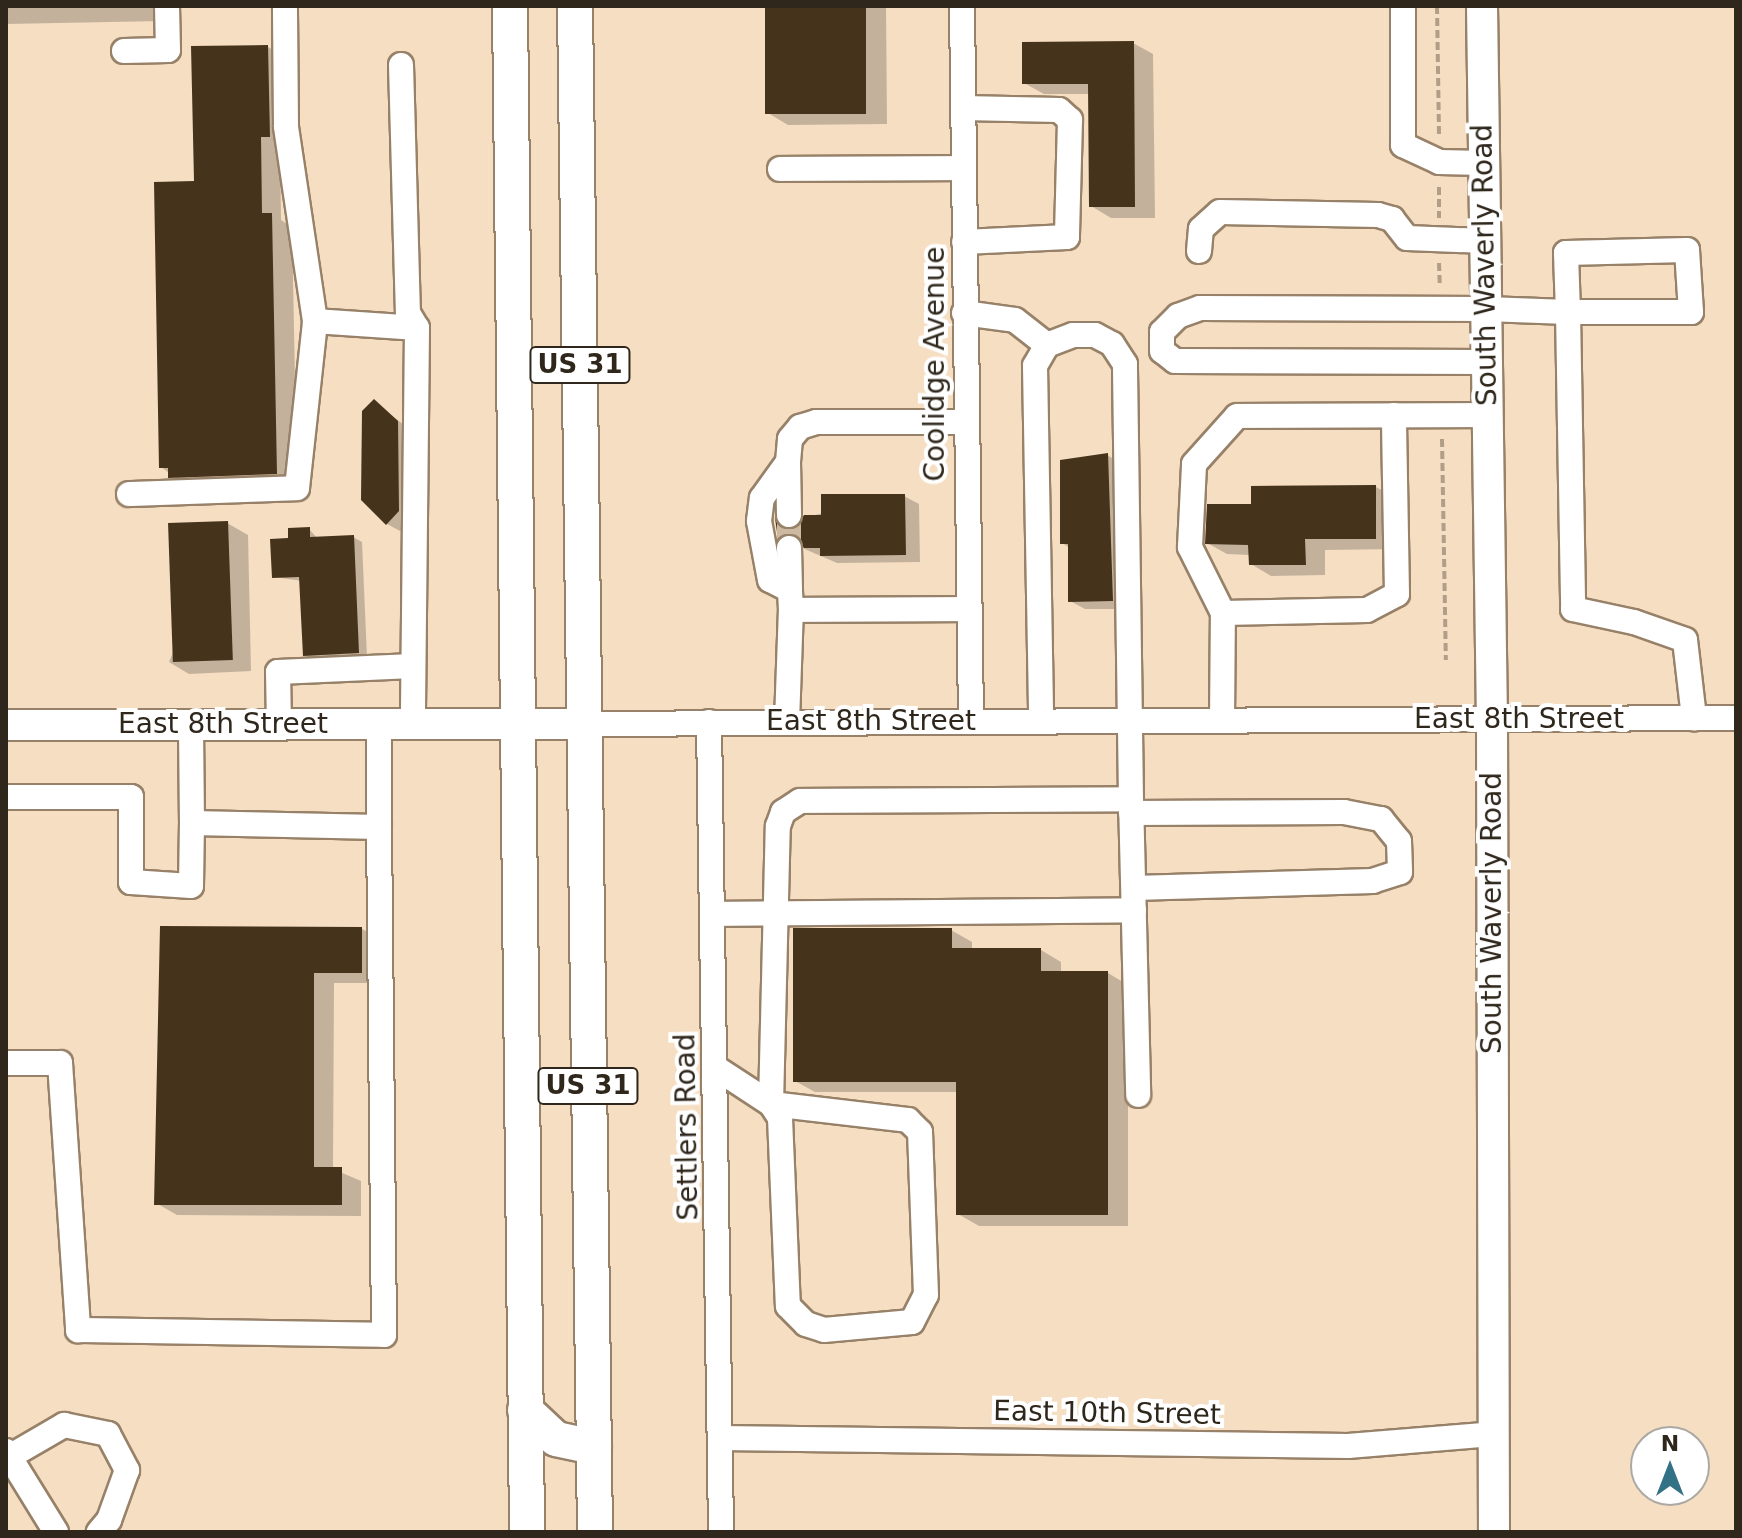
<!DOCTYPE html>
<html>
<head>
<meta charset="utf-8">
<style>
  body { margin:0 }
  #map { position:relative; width:1742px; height:1538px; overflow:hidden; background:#f5dec2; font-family:"DejaVu Sans",sans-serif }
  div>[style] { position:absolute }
  .shadow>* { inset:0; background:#0003 }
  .building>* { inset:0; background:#45331c; transform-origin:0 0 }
  .minor-tunnel>* { height:24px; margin-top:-12px; transform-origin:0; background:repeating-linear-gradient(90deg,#cdb9a1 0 24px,transparent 0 36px) }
  .path>* { height:4px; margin-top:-2px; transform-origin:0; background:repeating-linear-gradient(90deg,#b09e88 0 8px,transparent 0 12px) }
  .roads { filter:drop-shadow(2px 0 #978168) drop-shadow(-2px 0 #978168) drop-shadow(0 2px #978168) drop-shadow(0 -2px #978168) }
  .minor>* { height:24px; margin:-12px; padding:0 12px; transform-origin:12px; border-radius:12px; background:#fff }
  .major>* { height:30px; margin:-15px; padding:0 15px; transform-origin:15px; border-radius:15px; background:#fff }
  .highway>* { height:34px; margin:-17px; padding:0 17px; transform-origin:17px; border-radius:17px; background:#fff }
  span { translate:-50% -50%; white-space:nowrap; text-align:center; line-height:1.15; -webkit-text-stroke:8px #fff; paint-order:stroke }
  .shield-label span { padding:2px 6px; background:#fff; border:2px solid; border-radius:6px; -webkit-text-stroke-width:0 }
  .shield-label { font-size:26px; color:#2f271c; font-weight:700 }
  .street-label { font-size:28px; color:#2f271c }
  .frame { position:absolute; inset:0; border:8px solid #2f271c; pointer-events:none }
  .north { position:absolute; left:1630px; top:1426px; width:80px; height:80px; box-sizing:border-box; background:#fff; border:2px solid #aca9a4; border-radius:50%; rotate:0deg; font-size:22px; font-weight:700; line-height:32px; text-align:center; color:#2f271c }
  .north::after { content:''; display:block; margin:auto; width:28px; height:36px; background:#327186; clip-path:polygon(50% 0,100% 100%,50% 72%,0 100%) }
</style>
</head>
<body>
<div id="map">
  <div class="shadow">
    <i style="clip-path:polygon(6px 6px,161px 6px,162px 21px,6px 24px)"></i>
    <i style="clip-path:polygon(767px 6px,886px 6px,887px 124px,788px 125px,768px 113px)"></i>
    <i style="clip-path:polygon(1133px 43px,1153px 54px,1155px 218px,1111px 218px,1091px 206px,1090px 94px,1044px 94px,1024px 83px)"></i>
    <i style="clip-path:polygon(268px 47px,288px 59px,280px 147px,281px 220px,292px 227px,297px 484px,190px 488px,161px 467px,196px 183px)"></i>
    <i style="clip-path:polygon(374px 402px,412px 431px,414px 520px,402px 532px,387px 524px)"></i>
    <i style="clip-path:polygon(1107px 455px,1122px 464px,1128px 609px,1085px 609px,1070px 601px,1070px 548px,1062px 543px)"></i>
    <i style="clip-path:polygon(1376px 487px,1396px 498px,1396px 549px,1325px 550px,1325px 575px,1271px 576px,1251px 564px,1250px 555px,1227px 554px,1207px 543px,1253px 506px)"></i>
    <i style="clip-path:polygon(904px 496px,919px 504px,920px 562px,837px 563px,779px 538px,777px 521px,792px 531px,805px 517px)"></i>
    <i style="clip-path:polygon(227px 523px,248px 535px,251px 671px,189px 674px,169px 662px)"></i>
    <i style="clip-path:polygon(309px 529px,318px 539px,353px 537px,362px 542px,367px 657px,314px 660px,305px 655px,302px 581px,274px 577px,290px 540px)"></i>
    <i style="clip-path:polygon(162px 928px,362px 929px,382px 940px,382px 983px,334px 983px,333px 1169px,361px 1181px,361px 1216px,177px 1215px,156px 1203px)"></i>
    <i style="clip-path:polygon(951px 930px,972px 942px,972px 950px,1041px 950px,1061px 962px,1061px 973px,1108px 973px,1128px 985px,1128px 1226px,979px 1226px,958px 1214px,958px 1092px,815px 1092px,795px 1081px)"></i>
  </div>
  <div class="building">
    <i style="left:765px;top:6px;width:101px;height:108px"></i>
    <i style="clip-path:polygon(1134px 41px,1135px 207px,1089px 207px,1088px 84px,1022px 84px,1022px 42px)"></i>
    <i style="clip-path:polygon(268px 45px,270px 137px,261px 137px,262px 213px,272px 213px,277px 474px,168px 478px,168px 468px,159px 468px,154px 182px,194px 181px,191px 46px)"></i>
    <i style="clip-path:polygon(374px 399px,398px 421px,399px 511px,386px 525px,361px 500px,362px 411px)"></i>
    <i style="clip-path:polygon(1108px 453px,1113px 601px,1068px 602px,1068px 544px,1060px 544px,1060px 460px)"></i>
    <i style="clip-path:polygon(1376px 485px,1376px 539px,1305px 539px,1306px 565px,1249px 565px,1248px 545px,1205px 544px,1207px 504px,1251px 504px,1251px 486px)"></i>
    <i style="clip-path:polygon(821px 494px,905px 494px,906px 555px,820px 556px,820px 548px,804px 548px,795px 535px,778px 539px,775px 518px,782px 528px,796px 528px,804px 515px,821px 515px)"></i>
    <i style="left:228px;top:521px;width:139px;height:60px;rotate:88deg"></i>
    <i style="clip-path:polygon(310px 527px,310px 537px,354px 535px,359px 653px,303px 656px,299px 577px,272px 578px,270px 539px,288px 538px,288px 528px)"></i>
    <i style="clip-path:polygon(160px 926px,362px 927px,362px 973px,314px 973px,314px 1167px,342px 1167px,342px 1205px,154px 1205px)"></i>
    <i style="clip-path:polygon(793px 928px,952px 928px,952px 948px,1041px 948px,1041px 971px,1108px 971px,1108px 1215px,956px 1215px,956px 1082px,793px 1082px)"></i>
  </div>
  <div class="minor-tunnel">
    <i style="left:789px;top:515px;width:33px;rotate:90deg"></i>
  </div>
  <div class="path">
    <i style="left:1437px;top:6px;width:132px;rotate:89.1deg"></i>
    <i style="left:1439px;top:187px;width:31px;rotate:90deg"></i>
    <i style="left:1439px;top:263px;width:23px;rotate:88deg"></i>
    <i style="left:1442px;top:439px;width:221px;rotate:89deg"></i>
  </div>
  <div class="roads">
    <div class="minor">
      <i style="left:962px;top:6px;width:714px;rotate:89.28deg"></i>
      <i style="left:1403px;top:6px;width:139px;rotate:90deg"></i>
      <i style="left:1403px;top:145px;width:40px;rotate:25deg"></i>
      <i style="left:1439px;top:162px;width:45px;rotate:1.3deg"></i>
      <i style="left:124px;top:51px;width:44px;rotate:-1.3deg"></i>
      <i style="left:168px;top:50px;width:44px;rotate:-91.3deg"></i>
      <i style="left:401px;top:65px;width:248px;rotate:88.4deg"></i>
      <i style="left:408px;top:313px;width:17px;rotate:59deg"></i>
      <i style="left:417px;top:328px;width:396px;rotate:90.6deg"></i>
      <i style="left:963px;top:108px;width:96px;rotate:1.2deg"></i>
      <i style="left:1059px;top:110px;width:15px;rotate:42deg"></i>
      <i style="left:1070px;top:120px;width:117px;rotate:91.5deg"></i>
      <i style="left:1067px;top:237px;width:103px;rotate:177.2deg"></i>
      <i style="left:780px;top:169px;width:183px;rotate:-0.3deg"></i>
      <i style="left:1199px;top:251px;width:22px;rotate:-85deg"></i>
      <i style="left:1201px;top:229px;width:25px;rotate:-42deg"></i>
      <i style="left:1220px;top:212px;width:158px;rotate:1.1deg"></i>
      <i style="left:1378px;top:215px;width:15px;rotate:16deg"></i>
      <i style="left:1392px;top:219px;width:24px;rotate:52deg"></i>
      <i style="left:1407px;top:238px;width:78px;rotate:2.2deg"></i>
      <i style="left:964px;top:313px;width:51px;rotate:7.8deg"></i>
      <i style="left:1015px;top:320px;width:41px;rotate:38deg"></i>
      <i style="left:315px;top:321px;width:102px;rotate:3.9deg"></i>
      <i style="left:1486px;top:362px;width:311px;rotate:-179.8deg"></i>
      <i style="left:1175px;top:361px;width:16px;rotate:-142deg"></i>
      <i style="left:1162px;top:351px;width:19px;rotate:-90deg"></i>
      <i style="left:1162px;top:332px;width:23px;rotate:-45deg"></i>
      <i style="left:1178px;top:316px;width:23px;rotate:-20deg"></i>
      <i style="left:1200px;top:308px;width:286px;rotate:0.2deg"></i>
      <i style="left:1486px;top:309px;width:82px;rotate:2.1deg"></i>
      <i style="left:1568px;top:312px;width:123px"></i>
      <i style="left:1691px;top:312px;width:62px;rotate:-93.7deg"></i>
      <i style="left:1687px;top:250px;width:121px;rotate:178.6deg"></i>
      <i style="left:1566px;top:253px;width:59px;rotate:88.1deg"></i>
      <i style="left:1568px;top:312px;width:297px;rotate:89deg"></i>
      <i style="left:1573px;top:609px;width:62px;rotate:12deg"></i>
      <i style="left:1634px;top:622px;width:54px;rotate:19.4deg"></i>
      <i style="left:1685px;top:640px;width:79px;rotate:83.4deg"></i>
      <i style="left:788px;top:462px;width:53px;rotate:88.9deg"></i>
      <i style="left:129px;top:494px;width:168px;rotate:-2deg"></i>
      <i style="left:297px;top:488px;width:168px;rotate:-83.8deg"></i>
      <i style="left:315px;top:321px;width:197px;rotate:-98.5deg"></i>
      <i style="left:286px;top:126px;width:120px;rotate:-90.5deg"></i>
      <i style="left:789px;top:548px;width:42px;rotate:88.6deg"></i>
      <i style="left:791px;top:610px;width:20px;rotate:-93deg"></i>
      <i style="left:790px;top:590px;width:22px;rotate:-153deg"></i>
      <i style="left:770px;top:580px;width:60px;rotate:-100.6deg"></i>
      <i style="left:759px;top:521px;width:23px;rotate:-83deg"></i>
      <i style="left:762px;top:498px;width:44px;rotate:-54.2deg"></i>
      <i style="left:788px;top:462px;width:23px;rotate:-85deg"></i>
      <i style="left:790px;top:439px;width:16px;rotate:-50deg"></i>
      <i style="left:800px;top:427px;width:17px;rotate:-17deg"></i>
      <i style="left:816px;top:422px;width:149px"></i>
      <i style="left:1223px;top:613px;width:144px;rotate:-1.2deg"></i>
      <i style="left:1367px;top:610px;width:34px;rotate:-28deg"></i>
      <i style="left:1397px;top:594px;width:179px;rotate:-91deg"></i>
      <i style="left:1222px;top:720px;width:107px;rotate:-89.5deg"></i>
      <i style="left:1223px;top:613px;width:74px;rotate:-116.6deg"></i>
      <i style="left:1190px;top:547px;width:83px;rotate:-87.2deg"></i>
      <i style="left:1194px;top:464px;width:64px;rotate:-48.1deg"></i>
      <i style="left:1237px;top:416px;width:250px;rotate:-0.2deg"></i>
      <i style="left:709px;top:722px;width:810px;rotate:89.15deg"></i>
      <i style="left:787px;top:722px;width:112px;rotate:-88deg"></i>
      <i style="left:791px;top:610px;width:176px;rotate:-0.3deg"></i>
      <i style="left:279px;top:724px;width:52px;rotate:-91.1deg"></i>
      <i style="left:278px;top:672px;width:135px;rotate:-2.5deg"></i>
      <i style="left:379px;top:724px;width:103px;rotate:90deg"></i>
      <i style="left:581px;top:724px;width:1155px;rotate:-0.3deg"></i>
      <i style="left:6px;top:797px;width:125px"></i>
      <i style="left:131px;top:797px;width:85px;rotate:90deg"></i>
      <i style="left:131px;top:882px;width:60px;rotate:3.8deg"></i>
      <i style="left:191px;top:886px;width:63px;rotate:-89.1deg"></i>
      <i style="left:1131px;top:799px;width:296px;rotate:88.6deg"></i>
      <i style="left:1131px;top:813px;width:213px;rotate:-0.3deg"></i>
      <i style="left:1344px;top:812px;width:38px;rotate:11deg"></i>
      <i style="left:1381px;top:819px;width:28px;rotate:51deg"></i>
      <i style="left:1399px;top:841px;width:31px;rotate:88deg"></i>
      <i style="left:1400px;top:872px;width:28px;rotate:162deg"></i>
      <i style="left:1373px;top:881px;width:239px;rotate:178.3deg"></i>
      <i style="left:715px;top:914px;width:419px;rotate:-0.5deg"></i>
      <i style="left:6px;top:1063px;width:54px"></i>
      <i style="left:60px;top:1063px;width:268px;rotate:86.1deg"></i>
      <i style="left:78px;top:1330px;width:306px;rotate:0.9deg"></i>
      <i style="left:384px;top:1335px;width:508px;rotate:-90.56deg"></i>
      <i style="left:379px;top:827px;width:187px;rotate:-178.8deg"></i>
      <i style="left:192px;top:823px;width:99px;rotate:-90.6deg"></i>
      <i style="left:716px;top:1068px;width:66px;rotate:33.2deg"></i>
      <i style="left:771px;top:1104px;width:17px;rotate:57deg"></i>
      <i style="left:780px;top:1118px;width:188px;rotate:87.6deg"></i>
      <i style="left:788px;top:1306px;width:25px;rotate:45deg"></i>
      <i style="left:806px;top:1324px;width:19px;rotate:18deg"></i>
      <i style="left:824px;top:1330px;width:88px;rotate:-5.2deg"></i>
      <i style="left:912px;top:1322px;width:30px;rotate:-63deg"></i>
      <i style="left:926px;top:1295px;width:163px;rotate:-92.1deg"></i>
      <i style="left:920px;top:1132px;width:17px;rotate:-135deg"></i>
      <i style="left:908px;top:1120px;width:138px;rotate:-173.3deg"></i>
      <i style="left:771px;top:1104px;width:278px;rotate:-88.6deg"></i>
      <i style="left:778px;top:826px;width:15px;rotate:-70deg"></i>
      <i style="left:783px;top:812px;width:20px;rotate:-33deg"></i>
      <i style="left:800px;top:801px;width:331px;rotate:-0.3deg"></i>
      <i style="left:1131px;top:799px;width:435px;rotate:-90.8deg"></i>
      <i style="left:1125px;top:364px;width:24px;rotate:-123deg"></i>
      <i style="left:1112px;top:344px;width:19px;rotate:-152deg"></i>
      <i style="left:1095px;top:335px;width:22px;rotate:180deg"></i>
      <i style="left:1073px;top:335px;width:28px;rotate:159deg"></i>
      <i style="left:1047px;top:345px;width:24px;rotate:120deg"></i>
      <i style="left:1035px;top:366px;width:354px;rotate:89deg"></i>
      <i style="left:720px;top:1438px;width:628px;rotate:0.73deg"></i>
      <i style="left:1348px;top:1446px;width:145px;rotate:-4.7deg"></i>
      <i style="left:6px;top:1451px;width:95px;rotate:58.3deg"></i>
      <i style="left:9px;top:1457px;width:64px;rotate:-30.2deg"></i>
      <i style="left:64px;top:1425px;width:45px;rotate:11.6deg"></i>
      <i style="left:108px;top:1434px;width:41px;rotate:62.2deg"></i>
      <i style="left:127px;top:1470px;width:53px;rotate:109.8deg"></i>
      <i style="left:109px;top:1520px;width:16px;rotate:130deg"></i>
    </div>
    <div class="major">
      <i style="left:1482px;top:6px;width:714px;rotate:89.2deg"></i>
      <i style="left:1492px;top:720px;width:812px;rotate:89.86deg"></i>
      <i style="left:6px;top:725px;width:575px;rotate:-0.1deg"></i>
    </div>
    <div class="highway">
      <i style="left:510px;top:6px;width:1526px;rotate:89.36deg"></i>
      <i style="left:575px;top:6px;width:1526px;rotate:89.25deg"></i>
      <i style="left:525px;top:1410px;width:42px;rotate:43.1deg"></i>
      <i style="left:556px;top:1439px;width:39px;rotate:12deg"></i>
    </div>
  </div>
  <div class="shield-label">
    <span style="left:580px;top:365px">US 31</span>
    <span style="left:588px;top:1086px">US 31</span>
  </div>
  <div class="street-label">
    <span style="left:1485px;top:265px;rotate:-91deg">South Waverly Road</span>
    <span style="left:935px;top:364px;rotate:-90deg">Coolidge Avenue</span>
    <span style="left:1519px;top:719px">East 8th Street</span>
    <span style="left:871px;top:721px">East 8th Street</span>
    <span style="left:223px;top:724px">East 8th Street</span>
    <span style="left:1492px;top:913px;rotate:-90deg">South Waverly Road</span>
    <span style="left:687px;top:1127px;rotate:-91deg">Settlers Road</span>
    <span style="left:1107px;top:1413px;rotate:1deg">East 10th Street</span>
  </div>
  <div class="frame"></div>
  <div class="north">N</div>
</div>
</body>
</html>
